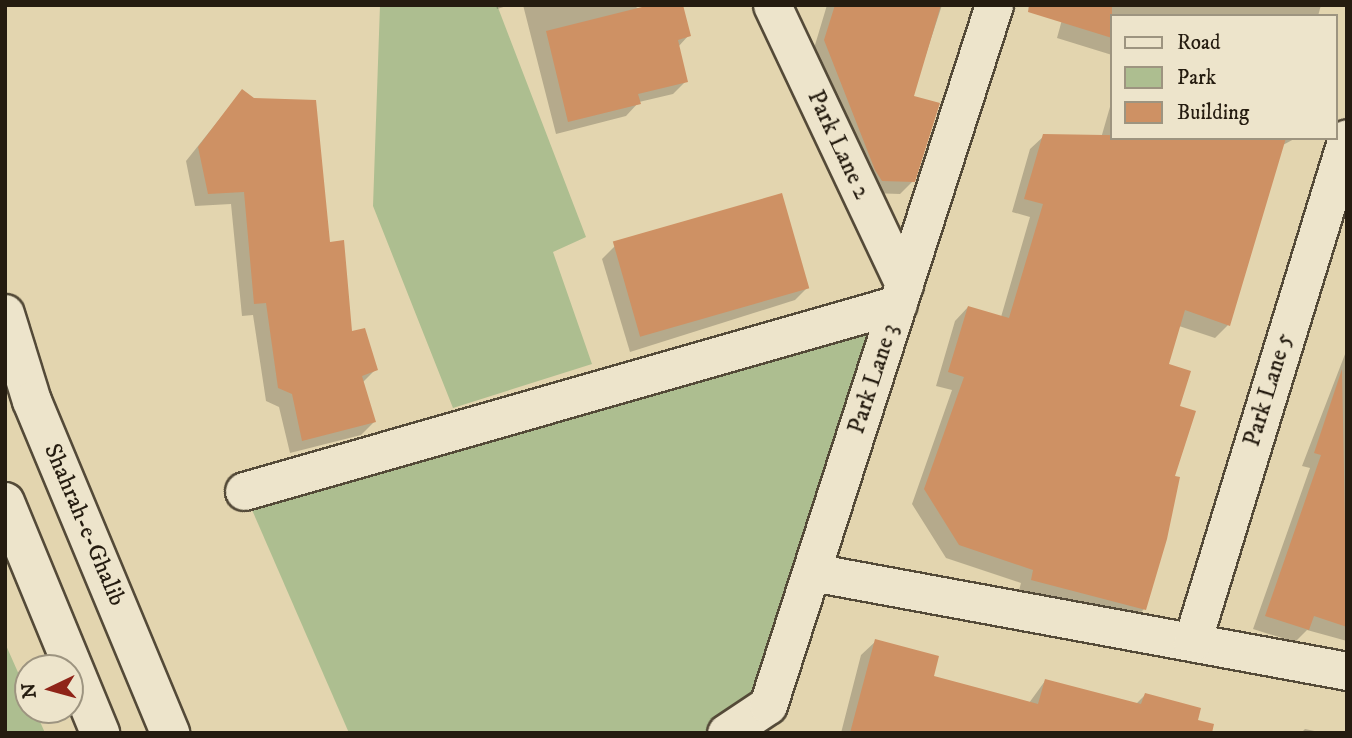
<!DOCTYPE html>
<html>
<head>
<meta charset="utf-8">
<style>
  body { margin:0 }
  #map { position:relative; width:1352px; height:738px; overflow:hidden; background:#e3d5af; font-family:"IM FELL DW Pica",serif }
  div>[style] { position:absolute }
  .green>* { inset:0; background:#adbe90 }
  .shadow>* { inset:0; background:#0003 }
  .building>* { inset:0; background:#ce9164; transform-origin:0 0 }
  .roads { filter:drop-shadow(2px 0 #544a38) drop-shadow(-2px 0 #544a38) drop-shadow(0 2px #544a38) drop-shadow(0 -2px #544a38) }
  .street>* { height:37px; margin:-18.5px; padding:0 18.5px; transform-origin:18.5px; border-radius:18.5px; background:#ede4cb }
  .secondary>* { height:38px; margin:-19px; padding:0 19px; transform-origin:19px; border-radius:19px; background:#ede4cb }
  span { translate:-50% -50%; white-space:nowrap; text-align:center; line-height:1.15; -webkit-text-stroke:5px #ede4cb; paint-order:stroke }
  .street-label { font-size:24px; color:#251c10 }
  .frame { position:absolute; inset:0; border:7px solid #251c10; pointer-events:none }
  .legend { position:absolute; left:1110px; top:14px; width:228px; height:126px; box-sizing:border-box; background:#ede4cb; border:2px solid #9d9480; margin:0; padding:9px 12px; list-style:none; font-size:21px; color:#251c10 }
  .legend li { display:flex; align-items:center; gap:14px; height:35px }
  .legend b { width:35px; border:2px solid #9d9480 }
  .north { position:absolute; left:14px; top:654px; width:70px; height:70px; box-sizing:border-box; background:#ede4cb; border:2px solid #9d9480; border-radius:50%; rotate:265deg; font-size:19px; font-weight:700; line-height:28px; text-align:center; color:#251c10 }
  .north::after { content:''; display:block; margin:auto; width:24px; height:32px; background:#8f2418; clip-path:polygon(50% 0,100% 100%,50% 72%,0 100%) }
</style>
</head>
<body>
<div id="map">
  <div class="green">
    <i style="clip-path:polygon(380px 5px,497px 5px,586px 237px,553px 252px,592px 364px,453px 408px,373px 206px)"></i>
    <i style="clip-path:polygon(894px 315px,768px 705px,726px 733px,349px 733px,249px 503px)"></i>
    <i style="clip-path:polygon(5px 643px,28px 695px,28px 710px,35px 710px,45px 733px,5px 733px)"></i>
  </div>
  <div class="shadow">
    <i style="clip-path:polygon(496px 5px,510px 5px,497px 9px)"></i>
    <i style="clip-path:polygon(523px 5px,632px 5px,689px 35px,678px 47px,686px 81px,673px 94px,639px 102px,626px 116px,556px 134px)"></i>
    <i style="clip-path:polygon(827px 5px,942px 5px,912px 97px,913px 181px,900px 194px,869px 193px,812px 55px)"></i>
    <i style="clip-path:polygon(1066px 5px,1321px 5px,1318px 16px,1112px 16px,1112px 55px,1057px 38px)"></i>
    <i style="clip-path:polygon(242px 91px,328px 243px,351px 333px,376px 369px,362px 383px,374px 422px,361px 435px,290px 453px,279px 407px,266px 401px,253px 315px,242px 316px,231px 204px,195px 206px,186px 161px)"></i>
    <i style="clip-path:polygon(1112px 100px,1112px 138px,1296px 138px,1281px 146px,1228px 325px,1215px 338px,1179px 326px,1167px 365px,1178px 407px,1172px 477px,1144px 609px,1131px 623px,1018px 594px,1021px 583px,946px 558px,912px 504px,952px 390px,936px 386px,955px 321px,968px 307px,1001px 317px,1030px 217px,1012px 212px,1030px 149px,1044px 136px,1097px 152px)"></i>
    <i style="clip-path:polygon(615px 246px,808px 287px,795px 300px,630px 352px,602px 259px)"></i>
    <i style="clip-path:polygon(1347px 349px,1347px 641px,1307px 630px,1295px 642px,1253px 629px,1310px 468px,1302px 466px)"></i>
    <i style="clip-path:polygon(876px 641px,932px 677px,1029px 703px,1045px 681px,1135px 705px,1145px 695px,1192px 733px,841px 733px,861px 655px)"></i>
    <i style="clip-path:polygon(1305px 729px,1324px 733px,1301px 733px)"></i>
  </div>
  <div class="building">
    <i style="clip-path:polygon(650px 5px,683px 5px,691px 36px,678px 40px,688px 82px,638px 94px,641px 104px,568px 122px,546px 31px)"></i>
    <i style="clip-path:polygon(835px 5px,941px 5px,914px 96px,940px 103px,915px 182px,882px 181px,875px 170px,824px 40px)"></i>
    <i style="clip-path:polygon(1029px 5px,1112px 5px,1112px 38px,1028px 12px)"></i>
    <i style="clip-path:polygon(242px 89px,254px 98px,316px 100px,330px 242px,344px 240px,352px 331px,365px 328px,378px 370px,362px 376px,376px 422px,302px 441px,292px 394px,278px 388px,266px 303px,254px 304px,244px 192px,208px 194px,198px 147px)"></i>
    <i style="clip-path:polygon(1043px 134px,1286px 138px,1230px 326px,1185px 310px,1169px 364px,1191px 371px,1180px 406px,1196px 411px,1175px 476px,1180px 477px,1167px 539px,1146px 610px,1031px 580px,1033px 570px,959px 545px,924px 489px,964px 377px,948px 372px,968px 306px,1009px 318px,1043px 204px,1024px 199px)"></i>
    <i style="left:782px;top:193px;width:99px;height:176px;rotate:74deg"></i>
    <i style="clip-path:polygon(1342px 369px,1347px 627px,1314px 616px,1309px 630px,1265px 616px,1321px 455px,1314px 453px)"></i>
    <i style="clip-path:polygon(875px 639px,939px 656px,934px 676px,1038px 704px,1045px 679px,1141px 704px,1145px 693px,1201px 708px,1198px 720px,1214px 724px,1212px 733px,850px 733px)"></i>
  </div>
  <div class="roads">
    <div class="street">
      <i style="left:772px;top:5px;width:309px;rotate:64.7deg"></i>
      <i style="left:244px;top:491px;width:680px;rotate:-15.96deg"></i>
      <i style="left:812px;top:572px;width:544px;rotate:10.48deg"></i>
      <i style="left:1192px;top:642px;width:527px;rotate:-72.91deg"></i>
      <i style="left:726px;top:733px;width:50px;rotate:-33.7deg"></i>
      <i style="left:768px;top:705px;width:736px;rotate:-72.11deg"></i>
    </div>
    <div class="secondary">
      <i style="left:5px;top:314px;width:91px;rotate:72.8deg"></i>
      <i style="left:32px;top:401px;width:360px;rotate:67.4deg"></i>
      <i style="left:5px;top:502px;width:250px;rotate:67.6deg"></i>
    </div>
  </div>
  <div class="street-label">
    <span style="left:838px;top:145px;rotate:65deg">Park Lane 2</span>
    <span style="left:874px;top:379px;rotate:-72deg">Park Lane 3</span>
    <span style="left:1269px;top:390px;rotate:-73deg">Park Lane 5</span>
    <span style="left:84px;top:525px;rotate:67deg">Shahrah-e-Ghalib</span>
  </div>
  <div class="frame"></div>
  <ul class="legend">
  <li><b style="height:9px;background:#ede4cb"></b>Road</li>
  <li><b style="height:19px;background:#adbe90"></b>Park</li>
  <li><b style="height:19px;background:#ce9164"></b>Building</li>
  </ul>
  <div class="north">N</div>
</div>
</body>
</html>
